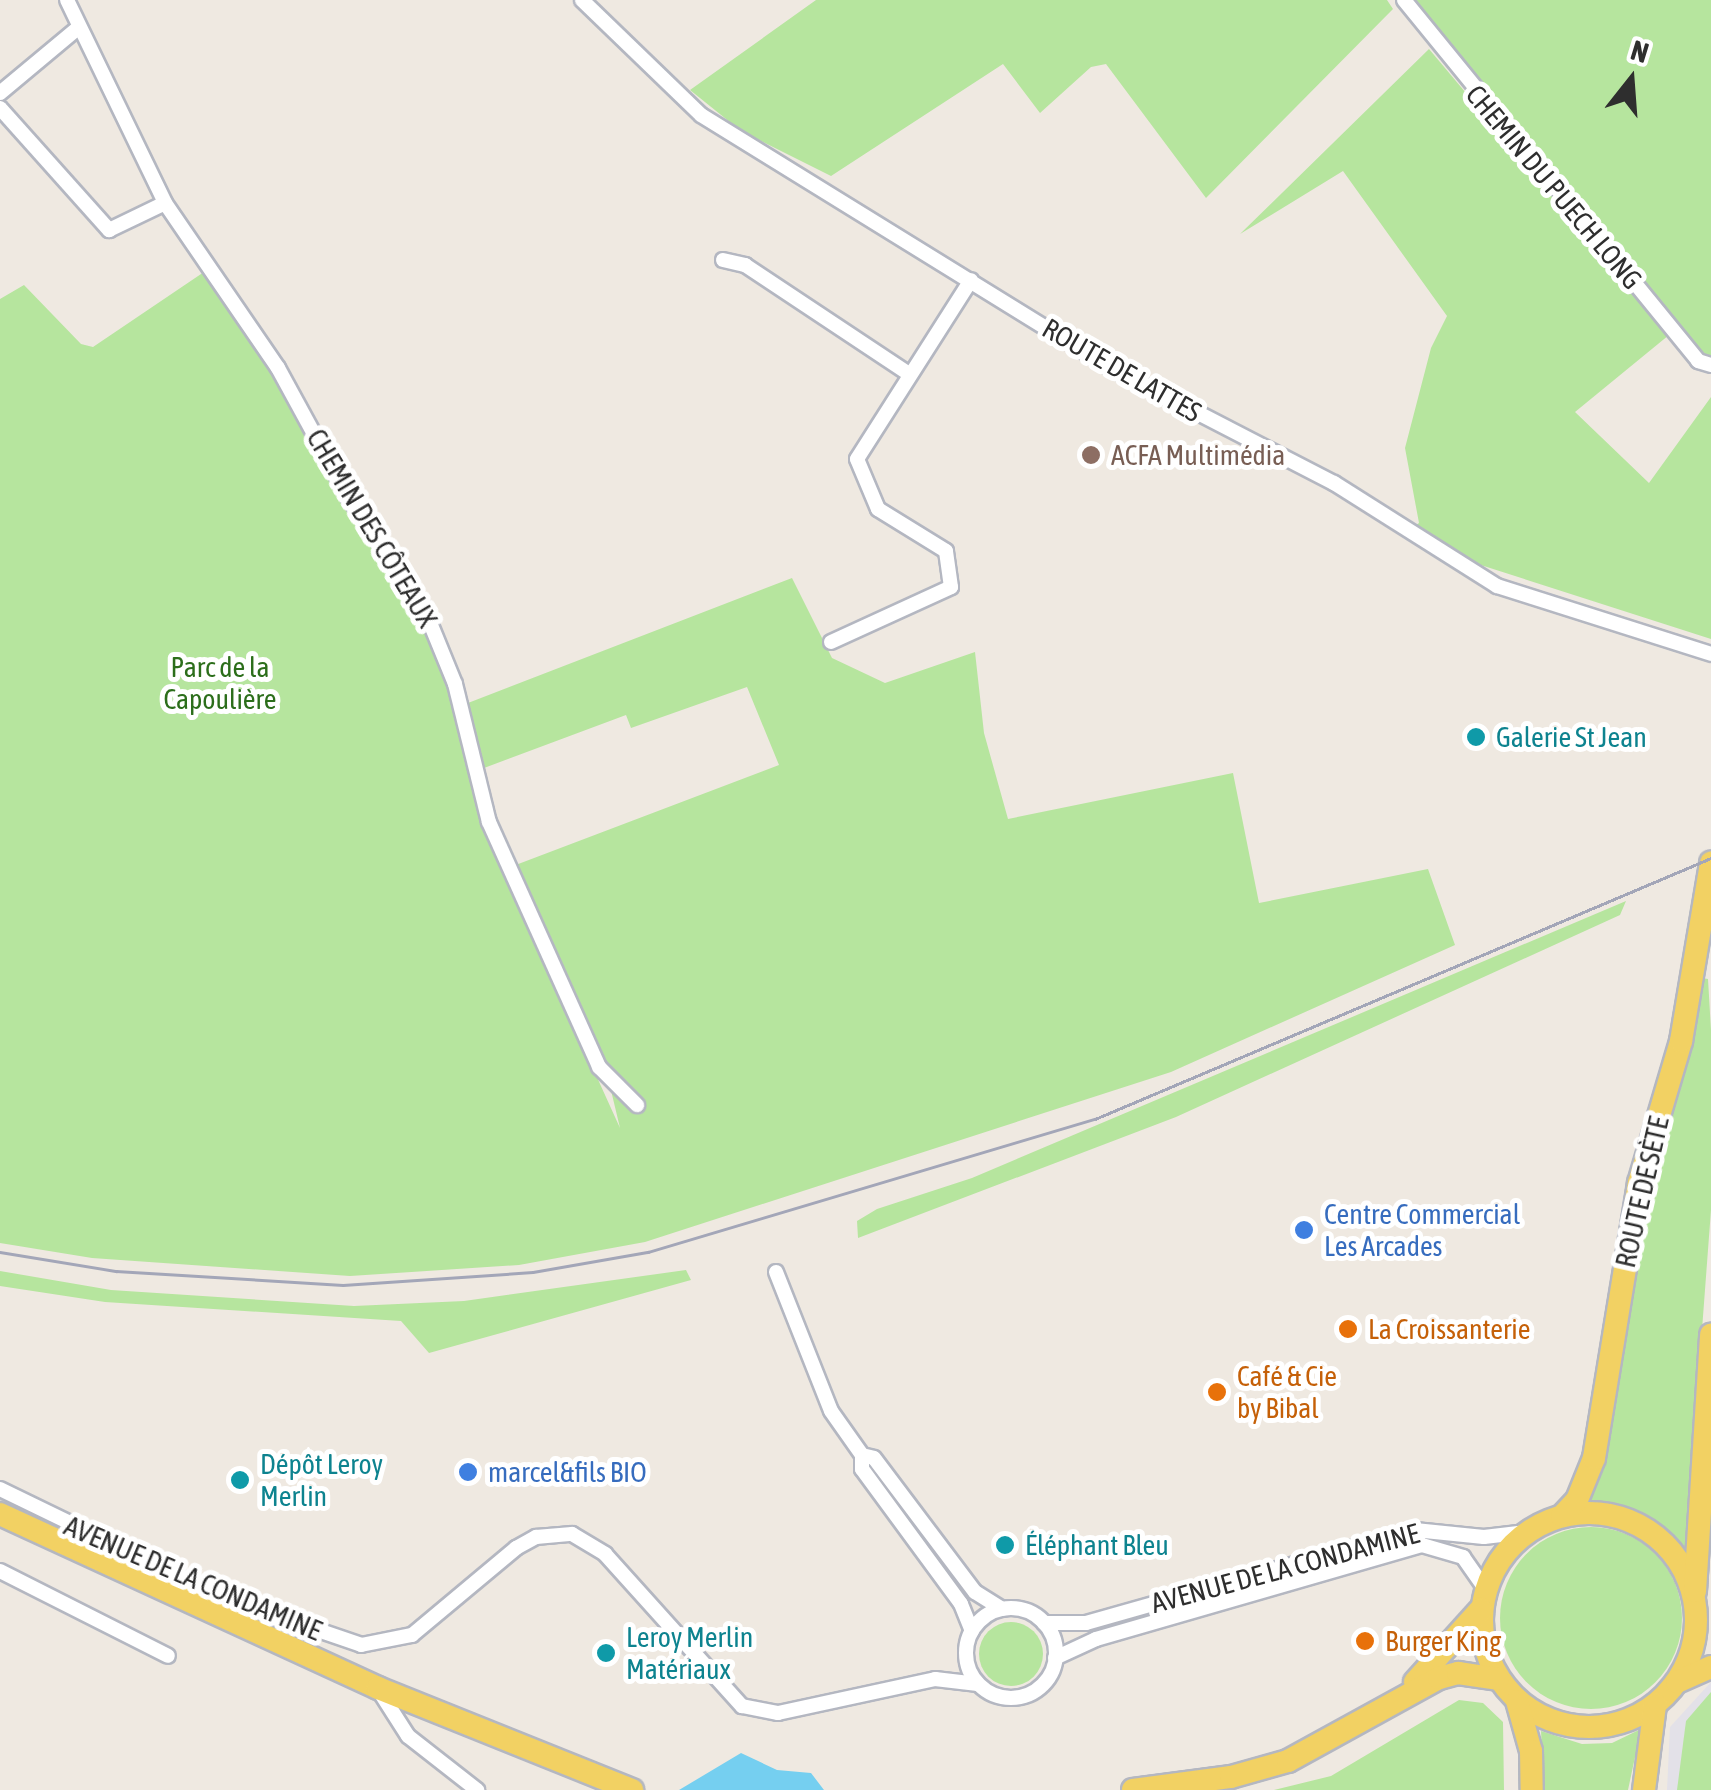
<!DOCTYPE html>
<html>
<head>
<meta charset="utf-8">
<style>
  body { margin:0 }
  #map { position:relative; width:1711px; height:1790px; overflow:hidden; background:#efe9e1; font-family:"Asap Condensed",sans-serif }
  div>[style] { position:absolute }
  .industrial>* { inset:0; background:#e3e1e8 }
  .green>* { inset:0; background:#b6e59e }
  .round { border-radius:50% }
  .water>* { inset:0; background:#75cff0 }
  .roads { filter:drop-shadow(2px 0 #b4b7c1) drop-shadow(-2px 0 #b4b7c1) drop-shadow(0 2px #b4b7c1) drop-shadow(0 -2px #b4b7c1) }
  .minor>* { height:14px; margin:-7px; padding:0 7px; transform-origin:7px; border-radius:7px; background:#fff }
  .minor>.ring { margin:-7px; padding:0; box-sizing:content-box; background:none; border:14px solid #fff; border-radius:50% }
  .primary>* { height:22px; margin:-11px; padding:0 11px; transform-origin:11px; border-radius:11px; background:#f2d163 }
  .primary>.ring { margin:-11px; padding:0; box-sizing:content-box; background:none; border:22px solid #f2d163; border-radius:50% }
  .tram>* { height:2.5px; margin:-1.25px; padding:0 1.25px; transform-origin:1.25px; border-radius:1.25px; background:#a3a6b8 }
  .dots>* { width:28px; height:28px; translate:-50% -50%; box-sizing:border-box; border:5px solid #fff; border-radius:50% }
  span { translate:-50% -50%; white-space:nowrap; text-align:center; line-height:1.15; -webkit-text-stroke:10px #fff; paint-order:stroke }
  .street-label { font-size:28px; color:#2e2e2e }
  .education-label { font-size:28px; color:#785e54 }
  .left { translate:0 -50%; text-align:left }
  .park-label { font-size:28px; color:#2c6e1b }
  .culture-label { font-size:28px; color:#0d838f }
  .shop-label { font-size:28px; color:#366cbe }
  .food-label { font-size:28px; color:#c56008 }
  .north { position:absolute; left:1581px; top:30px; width:100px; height:100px; -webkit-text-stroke:8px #fff; paint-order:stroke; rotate:17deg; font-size:28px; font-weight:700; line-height:40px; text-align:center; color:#2e2e2e }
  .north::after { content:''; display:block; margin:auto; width:35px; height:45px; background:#2e2e2e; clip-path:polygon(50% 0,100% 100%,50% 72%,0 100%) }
</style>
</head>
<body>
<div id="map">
  <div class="industrial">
    <i style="clip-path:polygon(1711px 1682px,1711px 1790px,1667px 1790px,1670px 1727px)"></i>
  </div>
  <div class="green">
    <i style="clip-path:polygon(816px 0,1387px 0,1393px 9px,1206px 198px,1106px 64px,1091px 67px,1040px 113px,1003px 64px,831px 176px,741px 131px,690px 90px)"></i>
    <i style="clip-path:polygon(1408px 0,1711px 0,1711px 360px,1699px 357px)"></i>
    <i style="clip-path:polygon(1429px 49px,1669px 335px,1575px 412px,1649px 483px,1711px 397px,1711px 639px,1465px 560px,1412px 528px,1419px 523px,1405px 448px,1431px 348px,1447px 316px,1343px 171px,1240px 234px)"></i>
    <i style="clip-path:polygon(204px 272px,275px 376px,358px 527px,436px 641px,472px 757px,482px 824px,620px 1128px,604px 1061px,513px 866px,779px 765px,747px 687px,631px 728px,626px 715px,484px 768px,468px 703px,792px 578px,832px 658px,885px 683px,975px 652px,984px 733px,1008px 819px,1233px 773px,1259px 903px,1428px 869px,1455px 945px,1171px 1072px,645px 1242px,519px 1265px,350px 1276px,92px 1258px,0 1243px,0 299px,24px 285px,81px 344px,93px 347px)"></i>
    <i style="clip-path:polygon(1626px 901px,1620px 915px,1176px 1117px,858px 1238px,857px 1221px,877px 1209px,972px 1178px)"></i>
    <i style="clip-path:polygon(1702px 978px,1708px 979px,1711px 1030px,1711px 1210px,1685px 1556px,1654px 1521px,1587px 1501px,1605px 1444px,1636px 1241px)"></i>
    <i style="clip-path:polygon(686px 1270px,691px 1280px,429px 1353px,401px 1321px,105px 1302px,0 1286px,0 1271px,111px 1290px,354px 1306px,464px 1301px)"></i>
    <i class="round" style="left:1500px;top:1527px;width:182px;height:182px"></i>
    <i class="round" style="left:979px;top:1622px;width:64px;height:64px"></i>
    <i style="clip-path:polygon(1711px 1692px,1711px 1790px,1677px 1790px,1686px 1721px)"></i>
    <i style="clip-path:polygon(1459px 1700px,1483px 1703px,1503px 1722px,1504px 1790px,1274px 1790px,1331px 1776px)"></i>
    <i style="clip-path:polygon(1641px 1729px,1628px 1790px,1544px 1790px,1541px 1731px,1582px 1744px,1612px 1743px)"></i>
  </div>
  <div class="water">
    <i style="clip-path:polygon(741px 1753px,777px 1770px,811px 1773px,824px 1790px,679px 1790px)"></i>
  </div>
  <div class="roads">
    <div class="minor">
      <i style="left:67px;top:0;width:225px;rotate:64.2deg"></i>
      <i style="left:165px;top:203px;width:200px;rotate:55.6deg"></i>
      <i style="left:278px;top:368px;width:148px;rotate:61.4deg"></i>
      <i style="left:349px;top:498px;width:133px;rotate:55.7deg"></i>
      <i style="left:424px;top:608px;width:82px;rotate:67.8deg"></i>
      <i style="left:455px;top:684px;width:142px;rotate:76.2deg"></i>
      <i style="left:489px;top:822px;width:269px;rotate:65.8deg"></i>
      <i style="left:599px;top:1067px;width:54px;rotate:45deg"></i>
      <i style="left:582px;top:0;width:165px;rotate:44deg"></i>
      <i style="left:701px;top:115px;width:480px;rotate:31.7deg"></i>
      <i style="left:1109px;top:367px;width:253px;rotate:27.3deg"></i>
      <i style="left:1334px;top:483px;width:193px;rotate:32.3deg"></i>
      <i style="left:1497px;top:586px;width:225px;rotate:17.6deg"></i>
      <i style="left:1404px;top:0;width:466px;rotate:50.8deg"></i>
      <i style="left:1698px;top:361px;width:14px;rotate:17deg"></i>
      <i style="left:0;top:93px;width:102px;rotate:-39.8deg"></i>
      <i style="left:0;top:108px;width:164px;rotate:48.2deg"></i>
      <i style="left:109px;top:230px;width:62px;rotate:-25.7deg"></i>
      <i style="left:723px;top:260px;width:23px;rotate:13deg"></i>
      <i style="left:745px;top:265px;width:197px;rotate:33.6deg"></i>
      <i style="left:831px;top:642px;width:132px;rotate:-24.6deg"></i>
      <i style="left:951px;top:587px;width:36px;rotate:-98deg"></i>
      <i style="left:946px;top:551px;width:80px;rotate:-148.3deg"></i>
      <i style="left:878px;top:509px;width:54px;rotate:-112.8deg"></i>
      <i style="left:857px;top:459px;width:212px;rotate:-57.5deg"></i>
      <i style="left:776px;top:1272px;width:149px;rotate:68.4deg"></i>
      <i style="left:831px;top:1411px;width:54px;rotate:54.8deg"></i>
      <i style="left:862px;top:1455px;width:14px;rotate:90deg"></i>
      <i style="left:862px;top:1469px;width:167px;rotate:53.7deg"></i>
      <i style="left:961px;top:1604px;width:29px;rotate:68deg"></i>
      <i style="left:862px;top:1455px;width:12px;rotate:14deg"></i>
      <i style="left:874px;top:1458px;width:168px;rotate:53deg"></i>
      <i style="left:975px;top:1592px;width:32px;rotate:32deg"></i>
      <i style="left:0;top:1489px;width:252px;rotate:25.9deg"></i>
      <i style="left:227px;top:1599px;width:142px;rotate:18.9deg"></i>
      <i style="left:361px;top:1645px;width:52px;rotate:-11.1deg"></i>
      <i style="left:412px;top:1635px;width:136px;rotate:-39.9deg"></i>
      <i style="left:516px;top:1548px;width:23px;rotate:-29deg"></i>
      <i style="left:536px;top:1537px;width:36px;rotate:-5deg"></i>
      <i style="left:572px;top:1534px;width:39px;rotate:31deg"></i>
      <i style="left:605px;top:1554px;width:205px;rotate:48deg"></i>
      <i style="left:742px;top:1706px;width:37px;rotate:11deg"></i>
      <i style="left:778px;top:1713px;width:161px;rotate:-12.2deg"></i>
      <i style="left:935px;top:1679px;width:43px;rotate:6.6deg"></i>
      <i style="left:0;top:1571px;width:188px;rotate:26.8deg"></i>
      <i class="ring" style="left:966px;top:1608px;width:76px;height:76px"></i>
      <i style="left:1044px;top:1623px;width:42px"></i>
      <i style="left:1086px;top:1623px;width:342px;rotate:-15.8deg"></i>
      <i style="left:1415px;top:1530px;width:69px;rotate:5.8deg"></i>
      <i style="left:1484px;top:1537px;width:43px;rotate:-6.6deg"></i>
      <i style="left:1055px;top:1658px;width:45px;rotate:-24.9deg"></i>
      <i style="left:1096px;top:1639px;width:339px;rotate:-16.1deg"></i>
      <i style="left:1422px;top:1545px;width:43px;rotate:16.3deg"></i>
      <i style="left:1463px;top:1557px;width:39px;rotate:55deg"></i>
      <i style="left:378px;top:1689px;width:56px;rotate:57.4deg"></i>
      <i style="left:408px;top:1736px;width:88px;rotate:38deg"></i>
    </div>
    <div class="primary">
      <i class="ring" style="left:1482px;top:1513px;width:192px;height:192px"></i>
      <i style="left:0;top:1514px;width:416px;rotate:24.7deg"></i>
      <i style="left:378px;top:1688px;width:274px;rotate:21.9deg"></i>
      <i style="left:1562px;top:1516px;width:22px;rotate:-47deg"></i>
      <i style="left:1577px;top:1500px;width:45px;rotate:-68deg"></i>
      <i style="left:1594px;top:1458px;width:279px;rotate:-80.7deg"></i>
      <i style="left:1639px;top:1183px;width:148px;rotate:-73.5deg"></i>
      <i style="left:1681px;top:1041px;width:181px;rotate:-80.4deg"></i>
      <i style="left:1695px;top:1591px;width:257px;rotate:-86.4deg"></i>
      <i style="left:1415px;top:1682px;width:98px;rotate:-47.9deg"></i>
      <i style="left:1677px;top:1682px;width:37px;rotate:-24deg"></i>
      <i style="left:1517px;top:1701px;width:52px;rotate:74.4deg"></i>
      <i style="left:1531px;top:1751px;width:39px;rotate:89deg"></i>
      <i style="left:1133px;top:1790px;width:99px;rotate:-7.6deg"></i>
      <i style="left:1231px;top:1777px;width:59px;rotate:-15.7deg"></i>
      <i style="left:1288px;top:1761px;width:172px;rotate:-28.8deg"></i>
      <i style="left:1439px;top:1678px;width:20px;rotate:-15deg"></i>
      <i style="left:1458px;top:1673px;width:40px;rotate:8.5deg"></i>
      <i style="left:1644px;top:1790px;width:86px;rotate:-82.6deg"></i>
    </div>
  </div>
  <div class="tram">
    <i style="left:0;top:1252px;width:118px;rotate:9.3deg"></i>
    <i style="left:116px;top:1271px;width:227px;rotate:3.5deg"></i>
    <i style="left:343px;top:1285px;width:190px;rotate:-3.9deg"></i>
    <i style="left:533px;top:1272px;width:117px;rotate:-9.9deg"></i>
    <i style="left:648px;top:1252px;width:466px;rotate:-16.6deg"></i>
    <i style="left:1095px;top:1119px;width:669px;rotate:-22.96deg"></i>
  </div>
  <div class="dots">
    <i style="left:1091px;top:455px;background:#8d6e63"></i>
    <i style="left:1476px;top:737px;background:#0f9aa8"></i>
    <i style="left:1304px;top:1230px;background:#3f7fe0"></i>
    <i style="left:1348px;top:1329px;background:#e8710a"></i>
    <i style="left:1217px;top:1392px;background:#e8710a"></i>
    <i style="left:468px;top:1472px;background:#3f7fe0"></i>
    <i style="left:240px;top:1480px;background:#0f9aa8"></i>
    <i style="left:1005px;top:1545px;background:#0f9aa8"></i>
    <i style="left:1365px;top:1641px;background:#e8710a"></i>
    <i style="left:606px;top:1653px;background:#0f9aa8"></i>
  </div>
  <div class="street-label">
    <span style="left:1554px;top:187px;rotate:50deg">CHEMIN DU PUECH LONG</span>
    <span style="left:1122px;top:370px;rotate:30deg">ROUTE DE LATTES</span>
    <span style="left:372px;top:528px;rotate:59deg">CHEMIN DES CÔTEAUX</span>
    <span style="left:1642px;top:1192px;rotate:-77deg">ROUTE DE SÈTE</span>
    <span style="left:1285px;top:1568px;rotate:-15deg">AVENUE DE LA CONDAMINE</span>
    <span style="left:193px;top:1578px;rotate:23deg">AVENUE DE LA CONDAMINE</span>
  </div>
  <div class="education-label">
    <span class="left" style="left:1111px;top:455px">ACFA Multimédia</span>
  </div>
  <div class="park-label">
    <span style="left:220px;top:683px">Parc de la<br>Capoulière</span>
  </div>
  <div class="culture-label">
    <span class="left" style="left:1496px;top:737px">Galerie St Jean</span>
    <span class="left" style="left:260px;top:1480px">Dépôt Leroy<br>Merlin</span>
    <span class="left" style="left:1025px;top:1545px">Éléphant Bleu</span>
    <span class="left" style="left:626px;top:1653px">Leroy Merlin<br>Matériaux</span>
  </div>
  <div class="shop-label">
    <span class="left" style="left:1324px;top:1230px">Centre Commercial<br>Les Arcades</span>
    <span class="left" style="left:488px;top:1472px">marcel&amp;fils BIO</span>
  </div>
  <div class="food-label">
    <span class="left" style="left:1368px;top:1329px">La Croissanterie</span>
    <span class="left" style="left:1237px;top:1392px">Café &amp; Cie<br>by Bibal</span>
    <span class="left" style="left:1385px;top:1641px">Burger King</span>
  </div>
  <div class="north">N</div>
</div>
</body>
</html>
